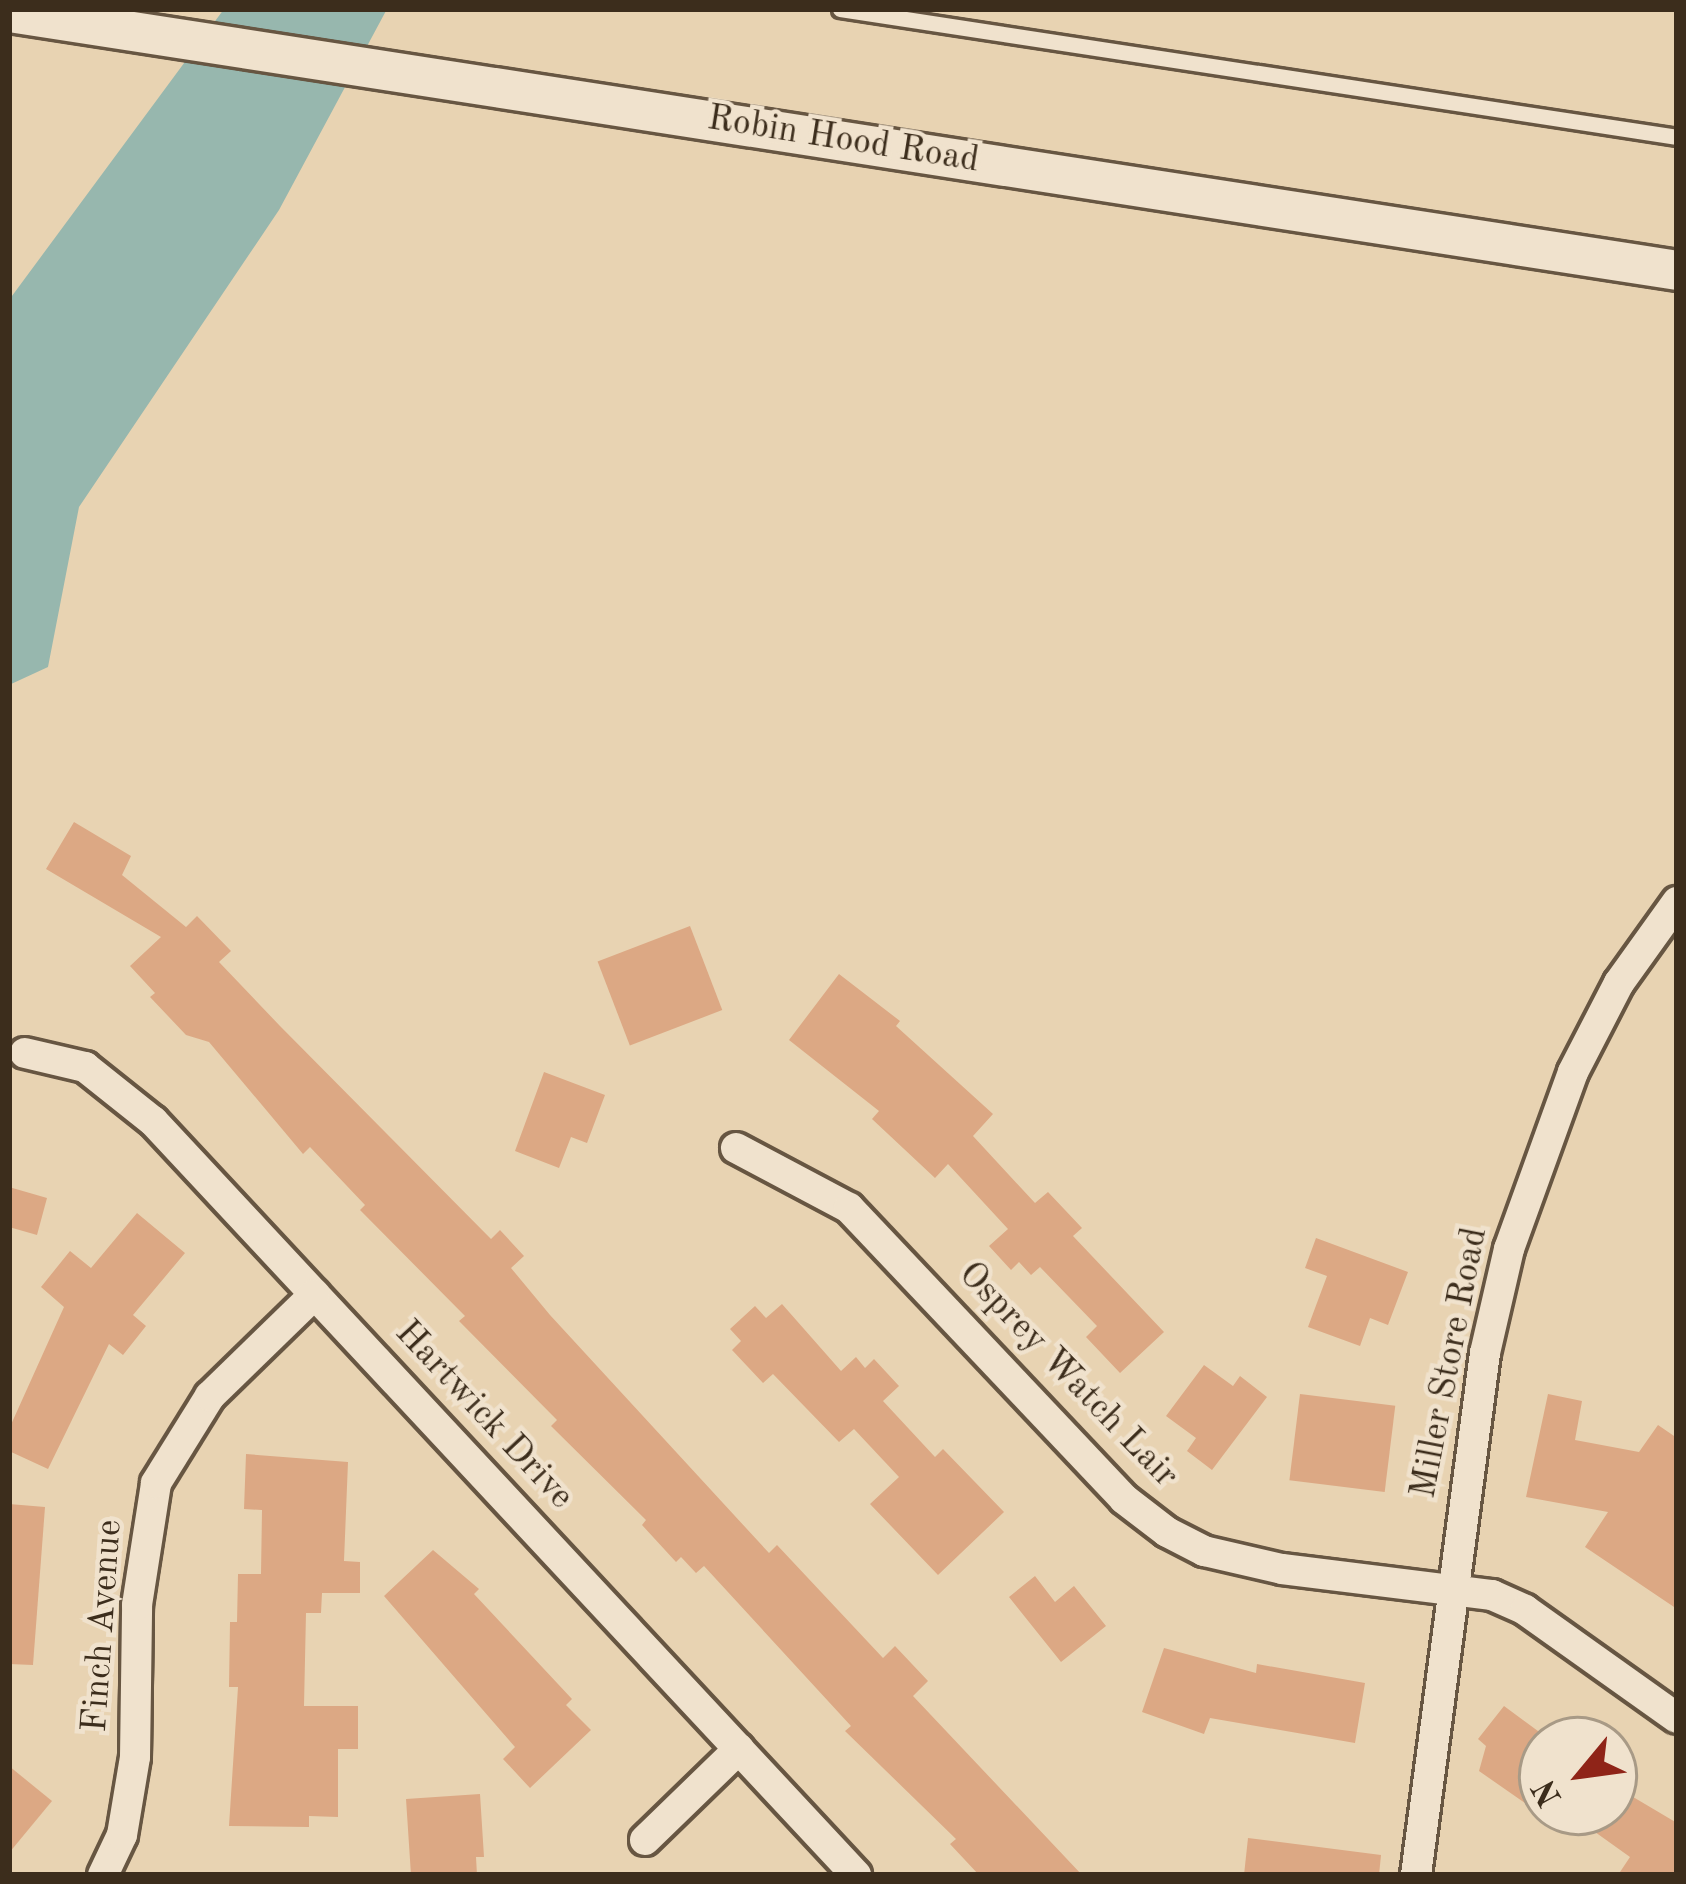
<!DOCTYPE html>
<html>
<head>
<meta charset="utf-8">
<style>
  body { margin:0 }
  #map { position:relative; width:1686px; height:1884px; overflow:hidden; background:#e8d3b2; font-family:"Old Standard TT",serif }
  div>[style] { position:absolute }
  .water>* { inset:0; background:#97b7ae }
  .building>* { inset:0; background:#dca884; transform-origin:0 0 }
  .roads { filter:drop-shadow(3px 0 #675642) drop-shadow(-3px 0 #675642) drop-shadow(0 3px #675642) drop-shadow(0 -3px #675642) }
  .service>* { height:15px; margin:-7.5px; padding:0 7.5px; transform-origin:7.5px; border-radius:7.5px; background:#f0e2cd }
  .minor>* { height:30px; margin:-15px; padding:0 15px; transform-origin:15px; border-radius:15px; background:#f0e2cd }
  .tertiary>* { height:39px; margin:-19.5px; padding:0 19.5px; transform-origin:19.5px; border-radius:19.5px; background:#f0e2cd }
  span { translate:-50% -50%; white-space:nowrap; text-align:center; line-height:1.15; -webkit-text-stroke:9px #f0e2cd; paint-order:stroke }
  .street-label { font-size:36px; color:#3c2d1c }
  .frame { position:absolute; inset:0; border:12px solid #3c2d1c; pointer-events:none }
  .north { position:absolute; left:1518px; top:1716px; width:120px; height:120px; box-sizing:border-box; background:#f0e2cd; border:3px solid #a89a86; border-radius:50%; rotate:241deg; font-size:33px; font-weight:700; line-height:48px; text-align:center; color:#3c2d1c }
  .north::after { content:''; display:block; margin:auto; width:42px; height:54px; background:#8f2418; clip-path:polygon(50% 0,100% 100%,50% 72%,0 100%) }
</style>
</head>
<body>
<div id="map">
  <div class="water">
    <i style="clip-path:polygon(224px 9px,387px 9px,279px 210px,79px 507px,48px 667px,9px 685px,9px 300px)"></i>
  </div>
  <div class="building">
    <i style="clip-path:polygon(74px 822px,131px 856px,122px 875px,186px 927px,197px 916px,231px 951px,219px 962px,280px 1026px,491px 1239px,500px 1230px,524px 1256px,511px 1268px,550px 1315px,769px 1553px,777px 1545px,883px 1658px,895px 1646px,928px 1681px,913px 1696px,1082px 1875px,979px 1875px,950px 1844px,956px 1839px,845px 1731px,851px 1726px,704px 1566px,696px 1573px,681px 1557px,676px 1562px,642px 1525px,646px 1520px,551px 1426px,557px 1420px,459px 1321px,465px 1316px,360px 1210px,365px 1205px,310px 1147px,303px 1154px,209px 1042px,186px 1035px,150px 997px,155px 993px,130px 966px,161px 937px,46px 869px)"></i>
    <i style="left:690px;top:926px;width:90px;height:99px;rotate:69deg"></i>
    <i style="clip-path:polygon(839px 974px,900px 1021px,896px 1026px,993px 1114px,973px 1136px,1035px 1203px,1048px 1192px,1082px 1228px,1073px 1236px,1164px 1332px,1120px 1373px,1086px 1337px,1097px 1326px,1040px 1267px,1031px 1275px,1019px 1262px,1011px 1270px,989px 1246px,1008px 1229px,948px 1164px,935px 1178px,872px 1119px,879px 1111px,789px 1040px)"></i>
    <i style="clip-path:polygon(544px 1072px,605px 1095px,587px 1143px,571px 1137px,559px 1168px,515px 1151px)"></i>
    <i style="clip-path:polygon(9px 1187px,47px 1198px,37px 1235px,9px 1227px)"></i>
    <i style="clip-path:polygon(137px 1213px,185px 1253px,133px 1315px,146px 1326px,123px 1355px,109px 1344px,48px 1469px,9px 1451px,9px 1429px,64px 1307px,41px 1287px,70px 1251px,91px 1268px)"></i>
    <i style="clip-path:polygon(1316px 1238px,1408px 1272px,1388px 1325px,1370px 1318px,1360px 1346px,1308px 1327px,1327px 1276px,1305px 1268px)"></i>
    <i style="clip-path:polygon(782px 1304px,841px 1371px,856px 1357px,865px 1368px,874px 1359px,899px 1386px,883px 1401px,935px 1457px,943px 1449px,1004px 1512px,938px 1575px,870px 1504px,899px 1477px,854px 1429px,839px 1442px,773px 1374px,763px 1383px,732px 1350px,741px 1341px,730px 1329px,755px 1306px,766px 1318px)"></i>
    <i style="clip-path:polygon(1204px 1365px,1233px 1386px,1240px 1376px,1267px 1397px,1212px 1470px,1187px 1451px,1196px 1438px,1166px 1416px)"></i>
    <i style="left:1300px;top:1394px;width:96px;height:87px;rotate:7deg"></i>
    <i style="clip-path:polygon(1548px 1394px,1582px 1401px,1575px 1440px,1639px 1452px,1658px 1425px,1677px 1438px,1677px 1609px,1585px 1547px,1608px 1512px,1526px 1497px)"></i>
    <i style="clip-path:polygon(246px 1454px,348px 1462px,344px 1561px,360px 1562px,360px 1593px,322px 1593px,321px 1613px,306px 1613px,304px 1706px,358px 1706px,358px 1749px,338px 1749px,338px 1817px,309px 1816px,309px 1827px,229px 1826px,238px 1687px,229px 1687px,230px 1622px,237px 1622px,238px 1574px,261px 1574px,262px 1510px,244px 1509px)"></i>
    <i style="clip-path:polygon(9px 1504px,45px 1507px,33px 1665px,9px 1664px)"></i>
    <i style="clip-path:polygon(433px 1550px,479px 1589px,474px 1594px,572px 1699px,566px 1705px,591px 1730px,530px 1788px,503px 1759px,515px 1747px,384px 1596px)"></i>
    <i style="clip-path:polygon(1035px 1576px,1055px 1602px,1074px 1586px,1106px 1626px,1061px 1662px,1009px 1597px)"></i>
    <i style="clip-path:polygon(1164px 1648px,1256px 1673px,1257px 1664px,1365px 1683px,1355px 1743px,1210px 1718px,1204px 1734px,1142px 1712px)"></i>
    <i style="clip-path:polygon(1504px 1706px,1542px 1734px,1542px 1815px,1479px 1771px,1486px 1746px,1478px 1739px)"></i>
    <i style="clip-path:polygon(9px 1766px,52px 1801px,9px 1853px)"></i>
    <i style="clip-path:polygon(1623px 1791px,1677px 1823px,1677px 1875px,1618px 1875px,1630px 1857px,1567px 1812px,1614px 1812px)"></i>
    <i style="clip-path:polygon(480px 1794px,484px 1857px,476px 1857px,477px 1875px,411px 1875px,406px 1799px)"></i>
    <i style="clip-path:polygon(1248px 1838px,1381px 1855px,1379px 1875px,1244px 1875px)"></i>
  </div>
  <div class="roads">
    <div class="service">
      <i style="left:840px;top:9px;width:847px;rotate:8.69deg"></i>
    </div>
    <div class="minor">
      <i style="left:25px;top:1053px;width:62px;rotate:13.1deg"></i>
      <i style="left:85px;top:1067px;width:87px;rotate:38.5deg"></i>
      <i style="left:153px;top:1121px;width:1031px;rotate:47deg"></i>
      <i style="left:736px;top:1148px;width:128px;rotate:28deg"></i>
      <i style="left:849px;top:1208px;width:400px;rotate:46.6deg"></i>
      <i style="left:1124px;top:1499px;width:54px;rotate:37.5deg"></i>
      <i style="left:1167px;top:1532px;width:42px;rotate:27.2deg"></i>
      <i style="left:1204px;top:1551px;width:80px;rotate:13deg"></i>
      <i style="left:1282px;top:1569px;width:212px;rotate:7.1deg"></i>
      <i style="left:1492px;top:1595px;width:36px;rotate:24deg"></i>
      <i style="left:1525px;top:1610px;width:186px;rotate:35.4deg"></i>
      <i style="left:645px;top:1840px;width:131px;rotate:-44.1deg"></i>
      <i style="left:103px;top:1875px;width:44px;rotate:-64.6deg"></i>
      <i style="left:122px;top:1835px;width:79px;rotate:-80.5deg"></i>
      <i style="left:135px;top:1757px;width:152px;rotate:-89.2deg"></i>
      <i style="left:137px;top:1605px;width:123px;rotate:-81.1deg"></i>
      <i style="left:156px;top:1483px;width:102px;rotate:-58.2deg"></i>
      <i style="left:210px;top:1396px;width:146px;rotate:-44.2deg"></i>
      <i style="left:1416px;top:1875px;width:527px;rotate:-82.47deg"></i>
      <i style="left:1485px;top:1353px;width:107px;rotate:-77deg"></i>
      <i style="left:1509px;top:1249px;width:188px;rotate:-70.1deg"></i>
      <i style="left:1573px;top:1072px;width:100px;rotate:-62.7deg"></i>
      <i style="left:1619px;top:983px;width:100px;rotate:-54.4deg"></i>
    </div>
    <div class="tertiary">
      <i style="left:9px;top:12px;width:1688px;rotate:8.79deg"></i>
    </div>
  </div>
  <div class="street-label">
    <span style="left:843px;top:141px;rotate:9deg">Robin Hood Road</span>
    <span style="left:1451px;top:1363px;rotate:-79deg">Miller Store Road</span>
    <span style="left:1067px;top:1376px;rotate:46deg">Osprey Watch Lair</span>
    <span style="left:483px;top:1416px;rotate:47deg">Hartwick Drive</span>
    <span style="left:104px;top:1626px;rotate:-86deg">Finch Avenue</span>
  </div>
  <div class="frame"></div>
  <div class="north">N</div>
</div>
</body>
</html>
